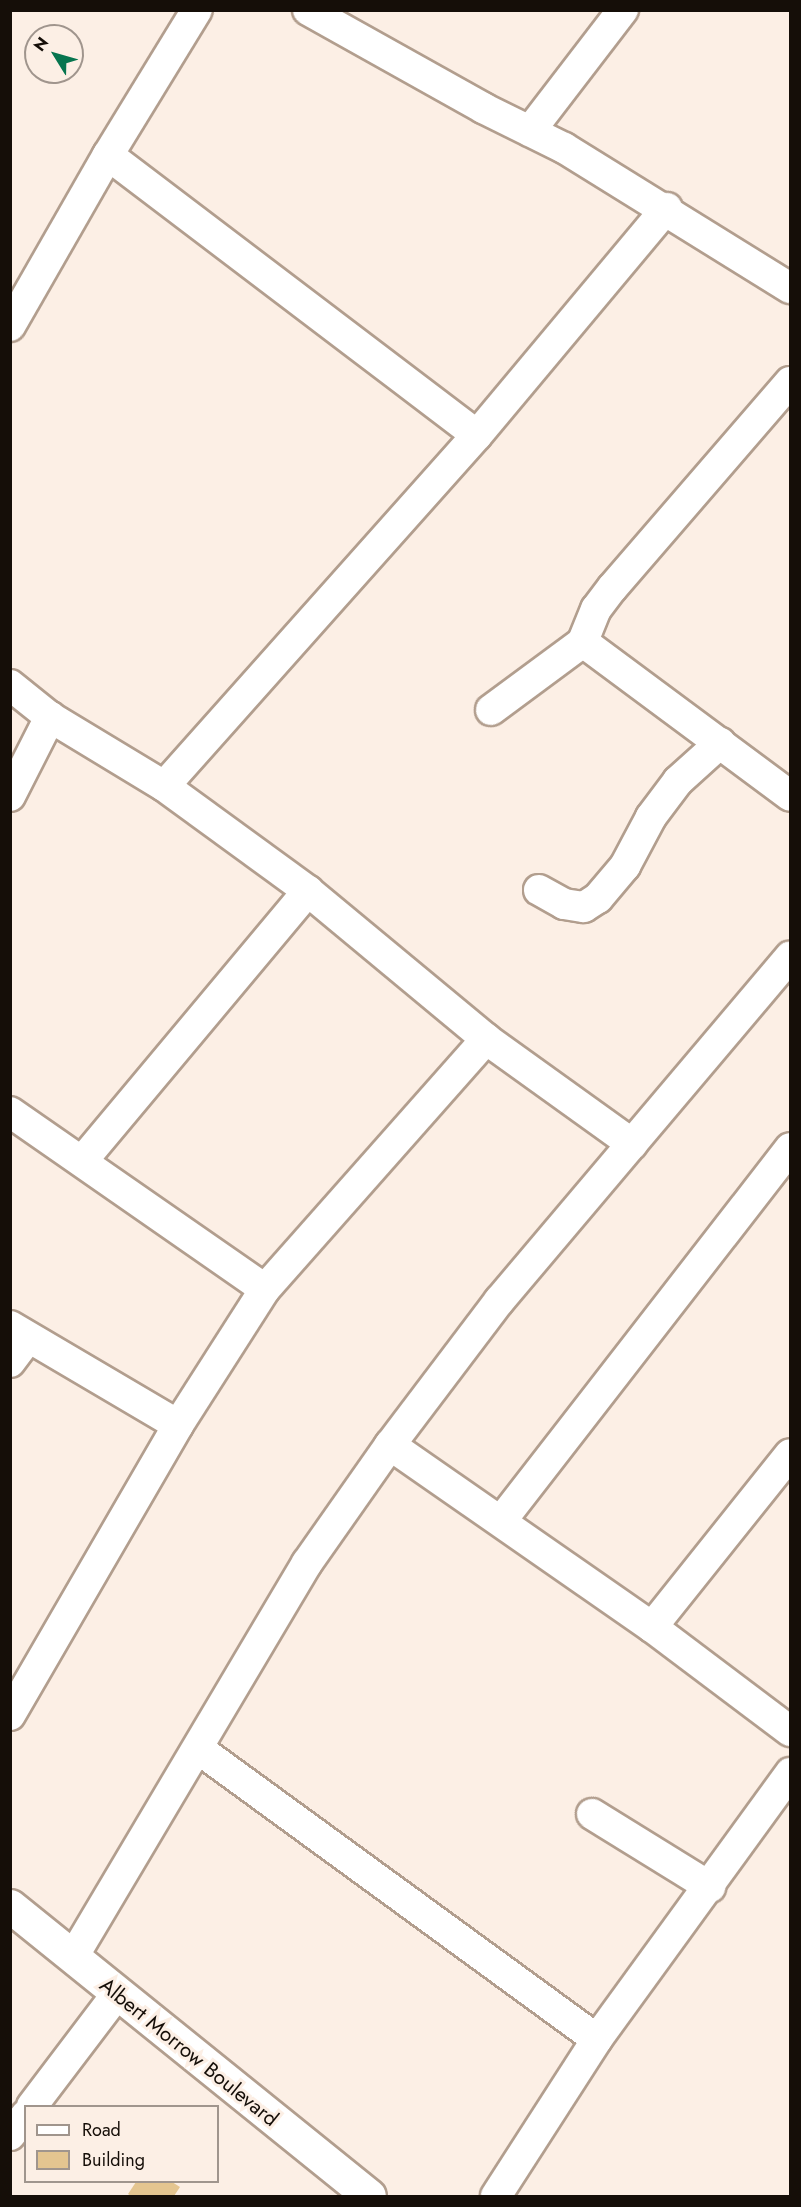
<!DOCTYPE html>
<html>
<head>
<meta charset="utf-8">
<style>
  body { margin:0 }
  #map { position:relative; width:801px; height:2207px; overflow:hidden; background:#fcefe5; font-family:Jost,sans-serif }
  div>[style] { position:absolute }
  .building>* { inset:0; background:#e4c590 }
  .roads { filter:drop-shadow(2px 0 #b29e8e) drop-shadow(-2px 0 #b29e8e) drop-shadow(0 2px #b29e8e) drop-shadow(0 -2px #b29e8e) }
  .minor>* { height:30px; margin:-15px; padding:0 15px; transform-origin:15px; border-radius:15px; background:#fff }
  .primary>* { height:33px; margin:-16.5px; padding:0 16.5px; transform-origin:16.5px; border-radius:16.5px; background:#fff }
  span { translate:-50% -50%; white-space:nowrap; text-align:center; line-height:1.15; -webkit-text-stroke:6px #fcefe5; paint-order:stroke }
  .street-label { font-size:21px; color:#150e08 }
  .frame { position:absolute; inset:0; border:12px solid #150e08; pointer-events:none }
  .legend { position:absolute; left:24px; top:2105px; width:195px; height:78px; box-sizing:border-box; background:#fcefe5; border:2px solid #a0958d; margin:0; padding:8px 10px; list-style:none; font-size:18px; color:#150e08 }
  .legend li { display:flex; align-items:center; gap:12px; height:30px }
  .legend b { width:30px; border:2px solid #a0958d }
  .north { position:absolute; left:24px; top:24px; width:60px; height:60px; box-sizing:border-box; background:#fcefe5; border:2px solid #a0958d; border-radius:50%; rotate:307deg; font-size:16px; font-weight:700; line-height:24px; text-align:center; color:#150e08 }
  .north::after { content:''; display:block; margin:auto; width:21px; height:27px; background:#07754f; clip-path:polygon(50% 0,100% 100%,50% 72%,0 100%) }
</style>
</head>
<body>
<div id="map">
  <div class="building">
    <i style="clip-path:polygon(136px 2182px,172px 2182px,180px 2187px,174px 2196px,131px 2196px,128px 2194px)"></i>
  </div>
  <div class="roads">
    <div class="minor">
      <i style="left:308px;top:10px;width:201px;rotate:29.2deg"></i>
      <i style="left:483px;top:108px;width:90px;rotate:26.3deg"></i>
      <i style="left:564px;top:148px;width:266px;rotate:31.8deg"></i>
      <i style="left:530px;top:131px;width:153px;rotate:-52.5deg"></i>
      <i style="left:108px;top:155px;width:463px;rotate:37.2deg"></i>
      <i style="left:477px;top:435px;width:470px;rotate:131.7deg"></i>
      <i style="left:10px;top:326px;width:197px;rotate:-60.2deg"></i>
      <i style="left:108px;top:155px;width:170px;rotate:-58.5deg"></i>
      <i style="left:790px;top:382px;width:272px;rotate:130.8deg"></i>
      <i style="left:612px;top:588px;width:26px;rotate:127deg"></i>
      <i style="left:596px;top:609px;width:35px;rotate:112deg"></i>
      <i style="left:583px;top:642px;width:258px;rotate:36.6deg"></i>
      <i style="left:477px;top:435px;width:296px;rotate:-50.1deg"></i>
      <i style="left:10px;top:685px;width:51px;rotate:38.7deg"></i>
      <i style="left:50px;top:717px;width:133px;rotate:31.2deg"></i>
      <i style="left:164px;top:786px;width:178px;rotate:36.1deg"></i>
      <i style="left:308px;top:891px;width:231px;rotate:39.7deg"></i>
      <i style="left:486px;top:1039px;width:180px;rotate:35.7deg"></i>
      <i style="left:491px;top:710px;width:114px;rotate:-36.5deg"></i>
      <i style="left:10px;top:796px;width:89px;rotate:-63.1deg"></i>
      <i style="left:539px;top:890px;width:29px;rotate:29deg"></i>
      <i style="left:564px;top:904px;width:20px;rotate:9deg"></i>
      <i style="left:584px;top:907px;width:17px;rotate:-33deg"></i>
      <i style="left:598px;top:898px;width:42px;rotate:-49.8deg"></i>
      <i style="left:625px;top:866px;width:55px;rotate:-62deg"></i>
      <i style="left:651px;top:817px;width:45px;rotate:-53.1deg"></i>
      <i style="left:678px;top:781px;width:57px;rotate:-42.1deg"></i>
      <i style="left:10px;top:1112px;width:310px;rotate:34.8deg"></i>
      <i style="left:83px;top:1160px;width:351px;rotate:-50.1deg"></i>
      <i style="left:10px;top:1326px;width:195px;rotate:30.5deg"></i>
      <i style="left:10px;top:1362px;width:30px;rotate:-53deg"></i>
      <i style="left:390px;top:1445px;width:319px;rotate:34.8deg"></i>
      <i style="left:652px;top:1627px;width:173px;rotate:37deg"></i>
      <i style="left:501px;top:1521px;width:472px;rotate:-52.2deg"></i>
      <i style="left:652px;top:1627px;width:221px;rotate:-51.4deg"></i>
      <i style="left:10px;top:1715px;width:335px;rotate:-59.9deg"></i>
      <i style="left:178px;top:1425px;width:161px;rotate:-57.4deg"></i>
      <i style="left:265px;top:1289px;width:334px;rotate:-48.5deg"></i>
      <i style="left:200px;top:1750px;width:491px;rotate:36.1deg"></i>
      <i style="left:592px;top:1814px;width:139px;rotate:31.7deg"></i>
      <i style="left:73px;top:1957px;width:458px;rotate:-59.3deg"></i>
      <i style="left:307px;top:1563px;width:144px;rotate:-54.9deg"></i>
      <i style="left:390px;top:1445px;width:181px;rotate:-52.9deg"></i>
      <i style="left:499px;top:1301px;width:451px;rotate:-49.8deg"></i>
      <i style="left:32px;top:2106px;width:141px;rotate:-52.8deg"></i>
      <i style="left:10px;top:2135px;width:26px;rotate:-51deg"></i>
      <i style="left:496px;top:2196px;width:187px;rotate:-57.2deg"></i>
      <i style="left:597px;top:2039px;width:329px;rotate:-54deg"></i>
    </div>
    <div class="primary">
      <i style="left:10px;top:1906px;width:461px;rotate:38.9deg"></i>
    </div>
  </div>
  <div class="street-label">
    <span style="left:189px;top:2052px;rotate:39deg">Albert Morrow Boulevard</span>
  </div>
  <div class="frame"></div>
  <ul class="legend">
  <li><b style="height:8px;background:#fff"></b>Road</li>
  <li><b style="height:16px;background:#e4c590"></b>Building</li>
  </ul>
  <div class="north">N</div>
</div>
</body>
</html>
